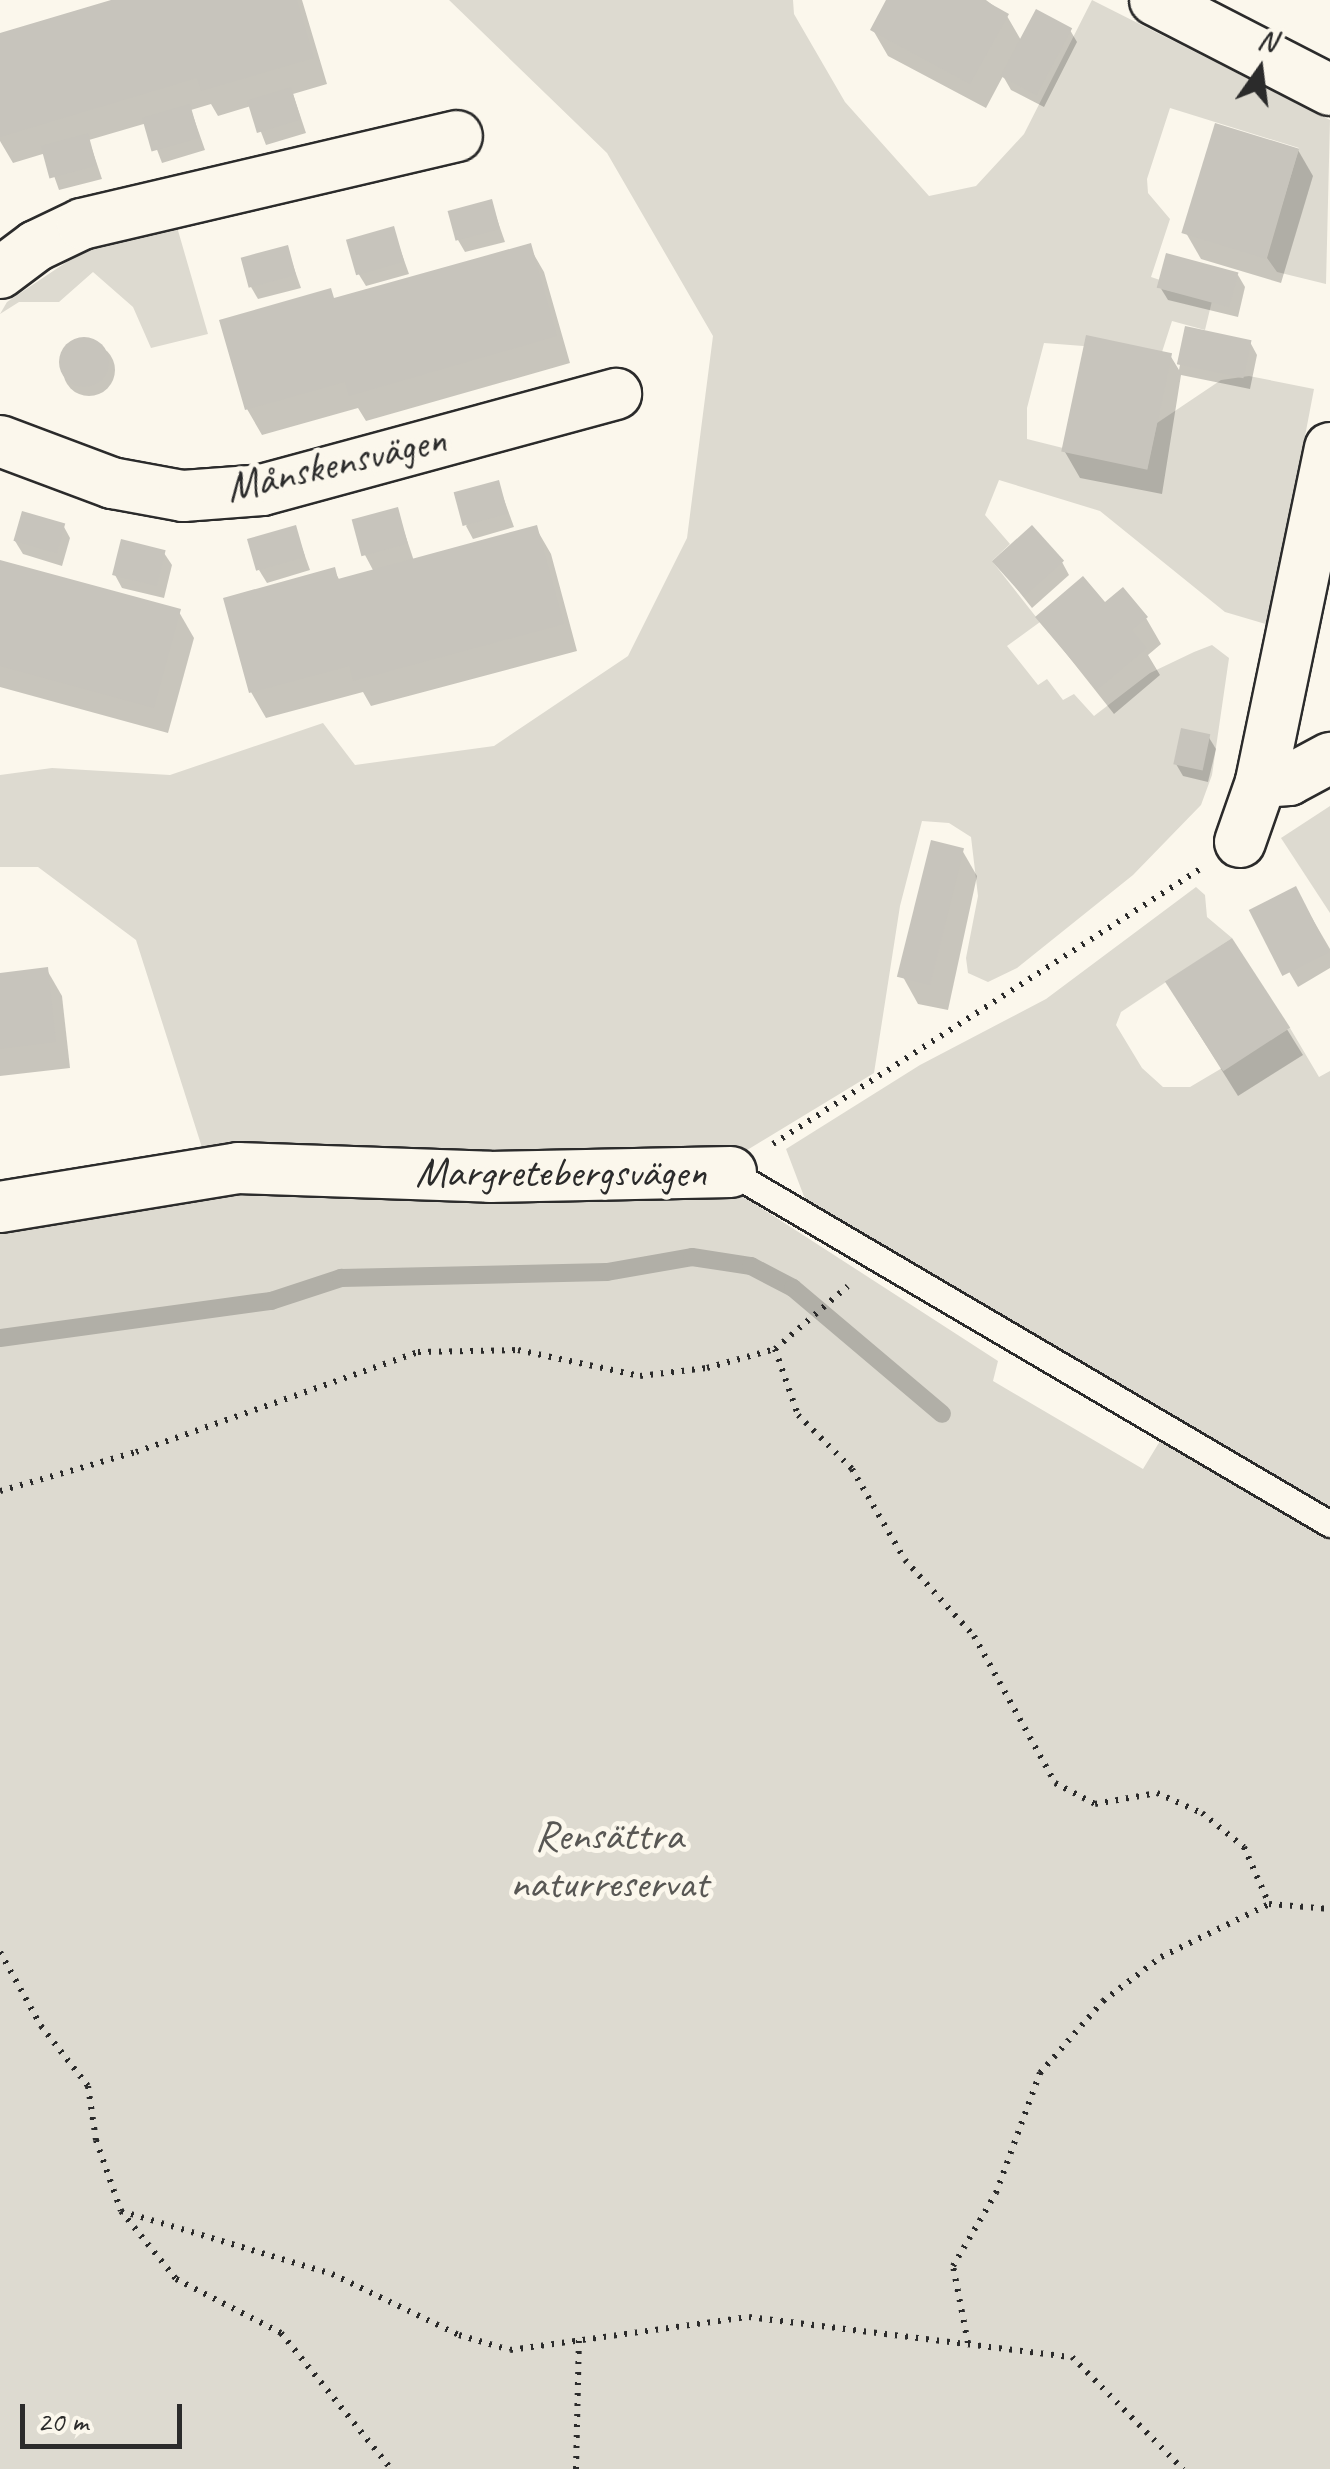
<!DOCTYPE html>
<html>
<head>
<meta charset="utf-8">
<style>
  body { margin:0 }
  #map { position:relative; width:1330px; height:2469px; overflow:hidden; background:#fbf7ec; font-family:Caveat,sans-serif }
  div>[style] { position:absolute }
  .green>* { inset:0; background:#dddad0 }
  .shadow>* { inset:0; background:#0003 }
  .round { border-radius:50% }
  .stream>* { height:18px; margin:-9px; padding:0 9px; transform-origin:9px; border-radius:9px; background:#b1afa7 }
  .building>* { inset:0; background:#c7c4bc; transform-origin:0 0 }
  .path>* { height:6px; margin-top:-3px; transform-origin:0; background:repeating-linear-gradient(90deg,#2b2b2b 0 2.5px,transparent 0 10.5px) }
  .roads { filter:drop-shadow(2px 0 #2b2b2b) drop-shadow(-2px 0 #2b2b2b) drop-shadow(0 2px #2b2b2b) drop-shadow(0 -2px #2b2b2b) }
  .service>* { height:25px; margin:-12.5px; padding:0 12.5px; transform-origin:12.5px; border-radius:12.5px; background:#fbf7ec }
  .minor>* { height:50px; margin:-25px; padding:0 25px; transform-origin:25px; border-radius:25px; background:#fbf7ec }
  span { translate:-50% -50%; white-space:nowrap; text-align:center; line-height:1.15; -webkit-text-stroke:10px #fbf7ec; paint-order:stroke }
  .street-label { font-size:42px; color:#2b2b2b }
  .park-label { font-size:42px; color:#585754 }
  .north { position:absolute; left:1210px; top:20px; width:100px; height:100px; -webkit-text-stroke:8px #fbf7ec; paint-order:stroke; rotate:14deg; font-size:28px; font-weight:700; line-height:40px; text-align:center; color:#2b2b2b }
  .north::after { content:''; display:block; margin:auto; width:35px; height:45px; background:#2b2b2b; clip-path:polygon(50% 0,100% 100%,50% 72%,0 100%) }
  .scale { position:absolute; left:20px; top:2404px; width:162px; height:45px; box-sizing:border-box; border:5px solid #2b2b2b; border-top:0; padding-left:12px; font-size:30px; line-height:35px; white-space:nowrap; color:#2b2b2b; -webkit-text-stroke:8px #fbf7ec; paint-order:stroke }
</style>
</head>
<body>
<div id="map">
  <div class="green">
    <i style="clip-path:polygon(449px 0,793px 0,794px 14px,845px 102px,929px 196px,976px 186px,1024px 134px,1092px 0,1330px 120px,1326px 284px,1277px 272px,1267px 258px,1299px 148px,1170px 108px,1147px 179px,1148px 193px,1170px 219px,1151px 277px,1160px 280px,1158px 288px,1212px 301px,1205px 330px,1172px 321px,1162px 352px,1044px 343px,1027px 408px,1027px 439px,1147px 469px,1157px 423px,1221px 380px,1249px 376px,1314px 389px,1269px 625px,1225px 612px,1100px 511px,999px 480px,985px 515px,1010px 544px,992px 561px,1040px 622px,1007px 646px,1038px 685px,1047px 679px,1063px 700px,1074px 694px,1094px 716px,1150px 673px,1194px 652px,1212px 645px,1229px 658px,1212px 775px,1201px 805px,1133px 875px,1017px 968px,988px 982px,968px 973px,966px 958px,978px 896px,971px 837px,949px 823px,922px 821px,900px 906px,874px 1073px,729px 1161px,205px 1157px,136px 940px,38px 867px,0 867px,0 775px,52px 768px,170px 775px,323px 723px,355px 765px,494px 746px,628px 656px,687px 538px,713px 336px,607px 153px)"></i>
    <i style="clip-path:polygon(177px 227px,208px 334px,151px 348px,133px 307px,93px 272px,59px 302px,19px 302px,0 314px,7px 302px,86px 249px)"></i>
    <i style="clip-path:polygon(1330px 806px,1330px 913px,1281px 838px)"></i>
    <i style="clip-path:polygon(1196px 887px,1205px 895px,1207px 917px,1232px 938px,1121px 1012px,1116px 1025px,1142px 1068px,1163px 1087px,1190px 1087px,1290px 1028px,1319px 1077px,1330px 1071px,1330px 2469px,0 2469px,0 1229px,249px 1188px,732px 1189px,998px 1361px,993px 1381px,1143px 1469px,1174px 1418px,808px 1207px,786px 1149px,920px 1065px,1046px 999px)"></i>
  </div>
  <div class="shadow">
    <i style="clip-path:polygon(120px 0,302px 0,327px 84px,293px 94px,306px 133px,266px 145px,251px 106px,218px 116px,211px 104px,191px 110px,205px 150px,162px 163px,147px 123px,89px 140px,102px 179px,59px 190px,46px 153px,13px 163px,0 141px,0 35px)"></i>
    <i style="clip-path:polygon(889px 0,986px 0,1007px 16px,1022px 42px,1070px 30px,1077px 42px,1044px 107px,1011px 90px,1003px 76px,986px 108px,888px 56px,873px 30px)"></i>
    <i style="clip-path:polygon(1298px 150px,1313px 176px,1281px 283px,1201px 259px,1186px 233px)"></i>
    <i style="clip-path:polygon(491px 202px,505px 242px,465px 252px,458px 240px)"></i>
    <i style="clip-path:polygon(393px 229px,409px 274px,366px 286px,358px 273px)"></i>
    <i style="clip-path:polygon(529px 246px,544px 272px,570px 363px,366px 421px,358px 408px,262px 435px,247px 409px,336px 301px)"></i>
    <i style="clip-path:polygon(287px 248px,301px 288px,258px 299px,251px 287px)"></i>
    <i style="clip-path:polygon(1238px 275px,1245px 287px,1238px 317px,1168px 300px,1160px 287px)"></i>
    <i style="clip-path:polygon(1187px 329px,1250px 342px,1257px 355px,1250px 389px,1181px 375px,1162px 494px,1080px 478px,1065px 452px,1170px 355px,1179px 370px)"></i>
    <i class="round" style="left:63px;top:344px;width:52px;height:52px"></i>
    <i style="clip-path:polygon(498px 483px,514px 527px,473px 539px,466px 526px)"></i>
    <i style="clip-path:polygon(397px 510px,414px 561px,536px 528px,551px 554px,577px 651px,371px 706px,363px 692px,266px 718px,251px 692px,334px 570px,340px 581px,374px 572px,365px 555px)"></i>
    <i style="clip-path:polygon(63px 525px,70px 538px,62px 566px,23px 554px,15px 541px)"></i>
    <i style="clip-path:polygon(295px 528px,310px 570px,267px 583px,259px 570px)"></i>
    <i style="clip-path:polygon(164px 553px,172px 565px,164px 598px,122px 588px,115px 575px)"></i>
    <i style="clip-path:polygon(995px 561px,1062px 562px,1069px 575px,1032px 608px)"></i>
    <i style="clip-path:polygon(0 563px,179px 612px,194px 638px,168px 733px,0 687px)"></i>
    <i style="clip-path:polygon(1038px 618px,1146px 618px,1161px 644px,1148px 655px,1160px 675px,1114px 714px)"></i>
    <i style="clip-path:polygon(1208px 736px,1216px 749px,1208px 782px,1183px 776px,1176px 764px)"></i>
    <i style="clip-path:polygon(962px 850px,977px 876px,948px 1010px,918px 1004px,903px 977px)"></i>
    <i style="clip-path:polygon(1295px 889px,1330px 949px,1330px 968px,1298px 987px,1254px 912px)"></i>
    <i style="clip-path:polygon(1232px 941px,1303px 1055px,1238px 1096px,1182px 1007px)"></i>
    <i style="clip-path:polygon(47px 970px,62px 996px,70px 1068px,0 1076px,0 975px)"></i>
  </div>
  <div class="stream">
    <i style="left:0;top:1338px;width:274px;rotate:-7.8deg"></i>
    <i style="left:271px;top:1301px;width:74px;rotate:-18.2deg"></i>
    <i style="left:341px;top:1278px;width:266px;rotate:-1.3deg"></i>
    <i style="left:607px;top:1272px;width:86px;rotate:-10deg"></i>
    <i style="left:692px;top:1257px;width:60px;rotate:8.7deg"></i>
    <i style="left:751px;top:1266px;width:47px;rotate:27.6deg"></i>
    <i style="left:793px;top:1288px;width:195px;rotate:40.2deg"></i>
  </div>
  <div class="building">
    <i style="clip-path:polygon(111px 0,297px 0,314px 58px,201px 91px,197px 78px,0 137px,0 33px)"></i>
    <i style="clip-path:polygon(886px 0,984px 0,1009px 14px,970px 84px,870px 30px)"></i>
    <i style="left:1036px;top:9px;width:41px;height:76px;rotate:28deg"></i>
    <i style="left:291px;top:87px;width:34px;height:46px;rotate:73deg"></i>
    <i style="left:190px;top:104px;width:35px;height:50px;rotate:74deg"></i>
    <i style="left:1215px;top:123px;width:88px;height:115px;rotate:17deg"></i>
    <i style="left:88px;top:133px;width:34px;height:49px;rotate:75deg"></i>
    <i style="left:492px;top:199px;width:31px;height:46px;rotate:75deg"></i>
    <i style="left:394px;top:226px;width:37px;height:50px;rotate:74deg"></i>
    <i style="clip-path:polygon(531px 243px,557px 336px,349px 396px,345px 382px,245px 410px,219px 320px,331px 288px,334px 298px)"></i>
    <i style="left:288px;top:245px;width:31px;height:49px;rotate:75deg"></i>
    <i style="left:1166px;top:253px;width:75px;height:36px;rotate:15deg"></i>
    <i style="left:1185px;top:326px;width:68px;height:39px;rotate:12deg"></i>
    <i style="left:1086px;top:335px;width:88px;height:119px;rotate:12deg"></i>
    <i class="round" style="left:59px;top:337px;width:50px;height:50px"></i>
    <i style="left:499px;top:480px;width:35px;height:47px;rotate:75deg"></i>
    <i style="left:398px;top:507px;width:38px;height:48px;rotate:75deg"></i>
    <i style="left:22px;top:511px;width:45px;height:31px;rotate:16deg"></i>
    <i style="left:296px;top:525px;width:33px;height:51px;rotate:74deg"></i>
    <i style="clip-path:polygon(537px 525px,564px 624px,353px 681px,349px 666px,249px 693px,223px 598px,335px 567px,338px 579px)"></i>
    <i style="left:1032px;top:525px;width:48px;height:54px;rotate:48deg"></i>
    <i style="left:121px;top:539px;width:46px;height:37px;rotate:14deg"></i>
    <i style="clip-path:polygon(0 560px,181px 609px,154px 708px,0 666px)"></i>
    <i style="clip-path:polygon(1083px 576px,1105px 602px,1123px 587px,1148px 617px,1132px 630px,1147px 648px,1097px 690px,1035px 617px)"></i>
    <i style="left:1181px;top:728px;width:30px;height:37px;rotate:12deg"></i>
    <i style="left:931px;top:840px;width:34px;height:141px;rotate:14deg"></i>
    <i style="left:1296px;top:886px;width:74px;height:53px;rotate:63deg"></i>
    <i style="left:1232px;top:938px;width:107px;height:80px;rotate:57deg"></i>
    <i style="clip-path:polygon(48px 967px,56px 1042px,0 1049px,0 973px)"></i>
  </div>
  <div class="path">
    <i style="left:773px;top:1144px;width:508px;rotate:-32.78deg"></i>
    <i style="left:775px;top:1349px;width:70px;rotate:70.8deg"></i>
    <i style="left:798px;top:1415px;width:76px;rotate:45deg"></i>
    <i style="left:852px;top:1469px;width:105px;rotate:59.8deg"></i>
    <i style="left:905px;top:1560px;width:103px;rotate:47.8deg"></i>
    <i style="left:974px;top:1636px;width:168px;rotate:61.1deg"></i>
    <i style="left:1055px;top:1783px;width:45px;rotate:27.7deg"></i>
    <i style="left:1095px;top:1804px;width:63px;rotate:-10.1deg"></i>
    <i style="left:1157px;top:1793px;width:49px;rotate:24deg"></i>
    <i style="left:1202px;top:1813px;width:54px;rotate:39deg"></i>
    <i style="left:1244px;top:1847px;width:62px;rotate:66.3deg"></i>
    <i style="left:0;top:1491px;width:141px;rotate:-16deg"></i>
    <i style="left:136px;top:1452px;width:299px;rotate:-19.5deg"></i>
    <i style="left:418px;top:1352px;width:100px;rotate:-1.1deg"></i>
    <i style="left:518px;top:1350px;width:125px;rotate:12deg"></i>
    <i style="left:640px;top:1376px;width:67px;rotate:-6.8deg"></i>
    <i style="left:707px;top:1368px;width:71px;rotate:-15.6deg"></i>
    <i style="left:775px;top:1349px;width:96px;rotate:-40.8deg"></i>
    <i style="left:0;top:1952px;width:85px;rotate:61deg"></i>
    <i style="left:41px;top:2026px;width:76px;rotate:51.9deg"></i>
    <i style="left:88px;top:2086px;width:55px;rotate:81.6deg"></i>
    <i style="left:96px;top:2140px;width:75px;rotate:70.6deg"></i>
    <i style="left:121px;top:2211px;width:87px;rotate:51deg"></i>
    <i style="left:176px;top:2279px;width:118px;rotate:27.2deg"></i>
    <i style="left:281px;top:2333px;width:175px;rotate:51deg"></i>
    <i style="left:121px;top:2211px;width:220px;rotate:16.6deg"></i>
    <i style="left:332px;top:2274px;width:141px;rotate:25.7deg"></i>
    <i style="left:459px;top:2335px;width:53px;rotate:16.4deg"></i>
    <i style="left:510px;top:2350px;width:241px;rotate:-7.9deg"></i>
    <i style="left:749px;top:2317px;width:325px;rotate:7.1deg"></i>
    <i style="left:1072px;top:2357px;width:158px;rotate:45.3deg"></i>
    <i style="left:968px;top:2343px;width:78px;rotate:-101deg"></i>
    <i style="left:953px;top:2266px;width:85px;rotate:-59.5deg"></i>
    <i style="left:996px;top:2193px;width:128px;rotate:-69.9deg"></i>
    <i style="left:1040px;top:2073px;width:96px;rotate:-48.8deg"></i>
    <i style="left:1103px;top:2001px;width:73px;rotate:-37.2deg"></i>
    <i style="left:1161px;top:1957px;width:120px;rotate:-26.1deg"></i>
    <i style="left:1269px;top:1904px;width:61px;rotate:4.7deg"></i>
    <i style="left:576px;top:2469px;width:129px;rotate:-88.7deg"></i>
  </div>
  <div class="roads">
    <div class="service">
      <i style="left:731px;top:1172px;width:695px;rotate:30.44deg"></i>
    </div>
    <div class="minor">
      <i style="left:1155px;top:0;width:197px;rotate:27.2deg"></i>
      <i style="left:0;top:273px;width:45px;rotate:-36.9deg"></i>
      <i style="left:36px;top:246px;width:51px;rotate:-25.6deg"></i>
      <i style="left:82px;top:224px;width:385px;rotate:-13.2deg"></i>
      <i style="left:0;top:441px;width:120px;rotate:20.6deg"></i>
      <i style="left:112px;top:483px;width:72px;rotate:10.4deg"></i>
      <i style="left:183px;top:496px;width:79px;rotate:-4.3deg"></i>
      <i style="left:262px;top:490px;width:367px;rotate:-15.2deg"></i>
      <i style="left:1330px;top:448px;width:341px;rotate:101.7deg"></i>
      <i style="left:1261px;top:782px;width:28px;rotate:-4deg"></i>
      <i style="left:1289px;top:780px;width:47px;rotate:-28.2deg"></i>
      <i style="left:1240px;top:842px;width:64px;rotate:-70.7deg"></i>
      <i style="left:0;top:1207px;width:241px;rotate:-9.3deg"></i>
      <i style="left:238px;top:1168px;width:252px;rotate:2deg"></i>
      <i style="left:490px;top:1177px;width:241px;rotate:-1.2deg"></i>
    </div>
  </div>
  <div class="street-label">
    <span style="left:336px;top:464px;rotate:-13deg">Månskensvägen</span>
    <span style="left:561px;top:1173px">Margretebergsvägen</span>
  </div>
  <div class="park-label">
    <span style="left:609px;top:1860px">Rensättra<br>naturreservat</span>
  </div>
  <div class="north">N</div>
  <div class="scale">20 m</div>
</div>
</body>
</html>
